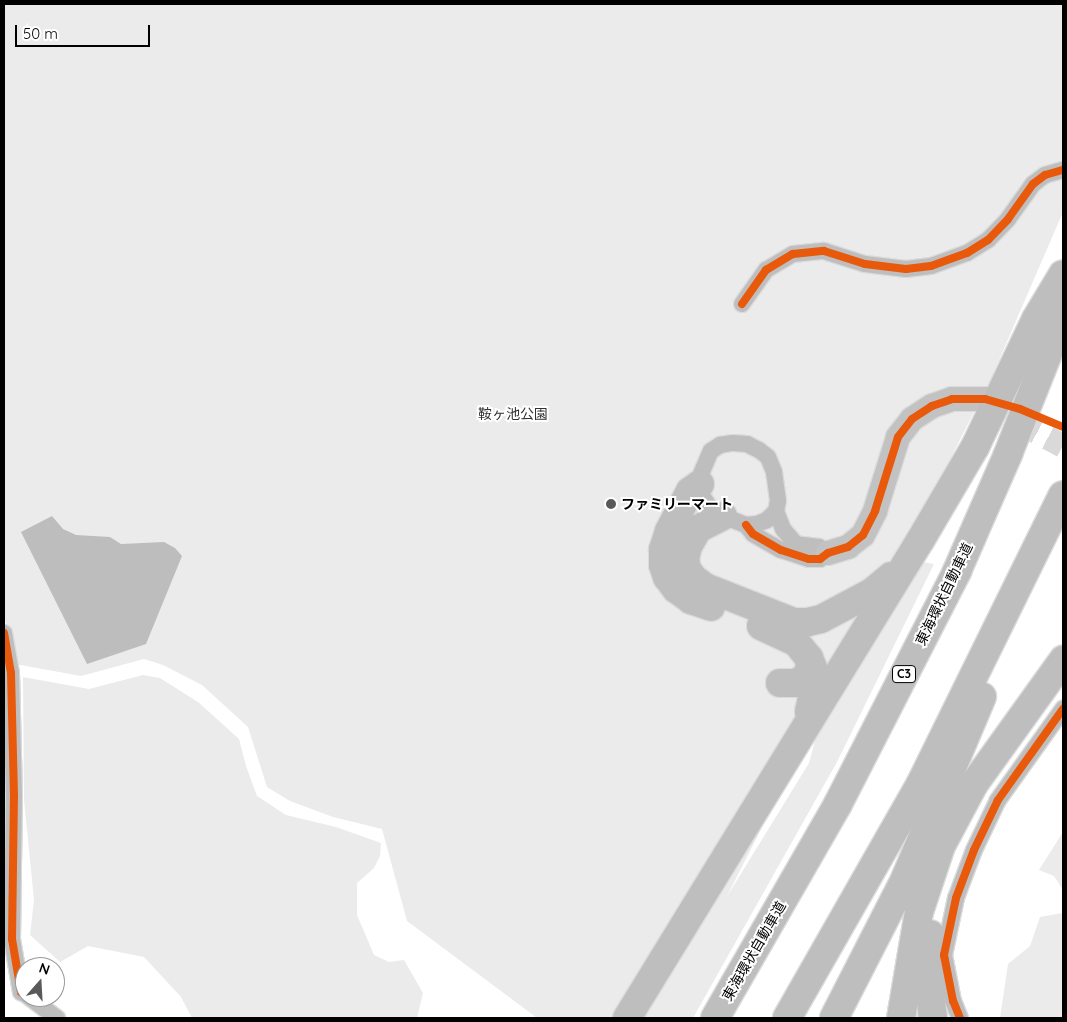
<!DOCTYPE html>
<html>
<head>
<meta charset="utf-8">
<style>
  body { margin:0 }
  #map { position:relative; width:1067px; height:1022px; overflow:hidden; background:#fff; font-family:Quicksand,"Noto Sans JP",sans-serif }
  div>[style] { position:absolute }
  .green>* { inset:0; background:#ebebeb }
  .water>* { inset:0; background:#bdbdbd }
  .secondary-tunnel>* { height:24px; margin-top:-12px; transform-origin:0; background:repeating-linear-gradient(90deg,#d9d9d9 0 24px,transparent 0 36px) }
  .roads { filter:drop-shadow(1px 0 #dbdbdb) drop-shadow(-1px 0 #dbdbdb) drop-shadow(0 1px #dbdbdb) drop-shadow(0 -1px #dbdbdb) }
  .street>* { height:16px; margin:-8px; padding:0 8px; transform-origin:8px; border-radius:8px; background:#bebebe }
  .secondary>* { height:24px; margin:-12px; padding:0 12px; transform-origin:12px; border-radius:12px; background:#c2c2c2 }
  .highway>* { height:28px; margin:-14px; padding:0 14px; transform-origin:14px; border-radius:14px; background:#bebebe }
  .cycleway>* { height:8px; margin:-4px; padding:0 4px; transform-origin:4px; border-radius:4px; background:#e8590c }
  .dots>* { width:14px; height:14px; translate:-50% -50%; box-sizing:border-box; border:2px solid #fff; border-radius:50% }
  span { translate:-50% -50%; white-space:nowrap; text-align:center; line-height:1.15; -webkit-text-stroke:4px #fff; paint-order:stroke }
  .shield-label span { padding:1px 4px; background:#fff; border:1px solid; border-radius:4px; -webkit-text-stroke-width:0 }
  .shield-label { font-size:12px; color:#000; font-weight:700 }
  .park-label { font-size:14px; color:#313131 }
  .poi-label { font-size:14px; color:#000; font-weight:700 }
  .left { translate:0 -50%; text-align:left }
  .street-label { font-size:14px; color:#000 }
  .frame { position:absolute; inset:0; border:5px solid #000; pointer-events:none }
  .north { position:absolute; left:15px; top:957px; width:50px; height:50px; box-sizing:border-box; background:#fff; border:1px solid #999; border-radius:50%; rotate:19deg; font-size:14px; font-weight:700; line-height:20px; text-align:center; color:#000 }
  .north::after { content:''; display:block; margin:auto; width:18px; height:22px; background:#595959; clip-path:polygon(50% 0,100% 100%,50% 72%,0 100%) }
  .scale { position:absolute; left:15px; top:25px; width:135px; height:22px; box-sizing:border-box; border:2px solid #000; border-top:0; padding-left:6px; font-size:15px; line-height:18px; white-space:nowrap; color:#000; -webkit-text-stroke:4px #fff; paint-order:stroke }
</style>
</head>
<body>
<div id="map">
  <div class="green">
    <i style="clip-path:polygon(4px 4px,1063px 4px,1063px 212px,990px 381px,726px 898px,809px 763px,816px 737px,923px 562px,934px 564px,837px 762px,693px 1018px,537px 1018px,407px 921px,382px 829px,333px 817px,290px 801px,267px 787px,248px 727px,202px 685px,163px 665px,144px 659px,81px 676px,15px 664px,4px 616px)"></i>
    <i style="clip-path:polygon(4px 665px,11px 853px,4px 854px)"></i>
    <i style="clip-path:polygon(143px 675px,160px 678px,198px 702px,239px 739px,246px 766px,257px 796px,286px 815px,336px 827px,381px 843px,380px 856px,374px 868px,357px 883px,357px 915px,374px 955px,389px 962px,404px 960px,423px 993px,417px 1018px,192px 1018px,181px 997px,144px 957px,88px 946px,60px 962px,30px 935px,34px 900px,24px 800px,23px 677px,89px 689px)"></i>
    <i style="clip-path:polygon(1063px 832px,1063px 890px,1054px 876px,1039px 870px)"></i>
    <i style="clip-path:polygon(1063px 903px,1063px 1018px,1000px 1018px,1008px 964px,1030px 946px,1040px 917px,1062px 913px)"></i>
  </div>
  <div class="water">
    <i style="clip-path:polygon(52px 516px,63px 529px,76px 535px,110px 537px,121px 544px,164px 542px,175px 548px,182px 556px,146px 644px,87px 664px,21px 532px)"></i>
  </div>
  <div class="secondary-tunnel">
    <i style="left:981px;top:408px;width:37px;rotate:20deg"></i>
    <i style="left:1016px;top:421px;width:53px;rotate:28deg"></i>
  </div>
  <div class="roads">
    <div class="street">
      <i style="left:742px;top:304px;width:42px;rotate:-54.8deg"></i>
      <i style="left:766px;top:270px;width:31px;rotate:-31deg"></i>
      <i style="left:793px;top:254px;width:31px;rotate:-6deg"></i>
      <i style="left:824px;top:251px;width:43px;rotate:17.6deg"></i>
      <i style="left:865px;top:264px;width:41px;rotate:7deg"></i>
      <i style="left:906px;top:269px;width:25px;rotate:-7deg"></i>
      <i style="left:931px;top:266px;width:38px;rotate:-20deg"></i>
      <i style="left:967px;top:253px;width:25px;rotate:-32deg"></i>
      <i style="left:988px;top:240px;width:29px;rotate:-46deg"></i>
      <i style="left:1008px;top:219px;width:43px;rotate:-54.5deg"></i>
      <i style="left:1033px;top:184px;width:15px;rotate:-37deg"></i>
      <i style="left:1045px;top:175px;width:19px;rotate:-16deg"></i>
      <i style="left:733px;top:443px;width:14px;rotate:4deg"></i>
      <i style="left:747px;top:444px;width:13px;rotate:27deg"></i>
      <i style="left:759px;top:450px;width:11px;rotate:38deg"></i>
      <i style="left:768px;top:457px;width:16px;rotate:68deg"></i>
      <i style="left:774px;top:472px;width:29px;rotate:82deg"></i>
      <i style="left:778px;top:501px;width:10px;rotate:101deg"></i>
      <i style="left:776px;top:511px;width:13px;rotate:135deg"></i>
      <i style="left:767px;top:520px;width:11px;rotate:158deg"></i>
      <i style="left:757px;top:524px;width:11px;rotate:175deg"></i>
      <i style="left:746px;top:525px;width:25px;rotate:-159deg"></i>
      <i style="left:723px;top:516px;width:13px;rotate:-151deg"></i>
      <i style="left:712px;top:510px;width:21px;rotate:-125deg"></i>
      <i style="left:700px;top:493px;width:19px;rotate:-87deg"></i>
      <i style="left:701px;top:474px;width:25px;rotate:-67deg"></i>
      <i style="left:711px;top:451px;width:11px;rotate:-34deg"></i>
      <i style="left:720px;top:445px;width:13px;rotate:-9deg"></i>
      <i style="left:746px;top:525px;width:11px;rotate:52deg"></i>
      <i style="left:753px;top:534px;width:32px;rotate:30deg"></i>
      <i style="left:781px;top:550px;width:29px;rotate:18deg"></i>
      <i style="left:809px;top:559px;width:11px"></i>
      <i style="left:820px;top:559px;width:10px;rotate:-37deg"></i>
      <i style="left:828px;top:553px;width:11px;rotate:-146deg"></i>
      <i style="left:819px;top:547px;width:23px;rotate:-173deg"></i>
      <i style="left:796px;top:544px;width:20px;rotate:-131deg"></i>
      <i style="left:783px;top:529px;width:19px;rotate:-111deg"></i>
      <i style="left:4px;top:633px;width:41px;rotate:80.1deg"></i>
      <i style="left:11px;top:673px;width:122px;rotate:88.6deg"></i>
      <i style="left:14px;top:795px;width:144px;rotate:90.8deg"></i>
      <i style="left:12px;top:939px;width:54px;rotate:80.4deg"></i>
      <i style="left:21px;top:992px;width:4px;rotate:27deg"></i>
      <i style="left:29px;top:997px;width:35px;rotate:37deg"></i>
      <i style="left:960px;top:1018px;width:18px;rotate:-112deg"></i>
      <i style="left:953px;top:1001px;width:47px;rotate:-101.1deg"></i>
      <i style="left:944px;top:955px;width:58px;rotate:-78.1deg"></i>
      <i style="left:956px;top:898px;width:51px;rotate:-69.4deg"></i>
      <i style="left:974px;top:850px;width:55px;rotate:-64.4deg"></i>
      <i style="left:998px;top:800px;width:112px;rotate:-54.5deg"></i>
    </div>
    <div class="secondary">
      <i style="left:828px;top:553px;width:21px;rotate:-17deg"></i>
      <i style="left:848px;top:547px;width:19px;rotate:-39deg"></i>
      <i style="left:863px;top:535px;width:27px;rotate:-63deg"></i>
      <i style="left:875px;top:511px;width:77px;rotate:-72.7deg"></i>
      <i style="left:898px;top:437px;width:23px;rotate:-52deg"></i>
      <i style="left:912px;top:419px;width:24px;rotate:-33deg"></i>
      <i style="left:932px;top:406px;width:21px;rotate:-19deg"></i>
      <i style="left:952px;top:399px;width:33px"></i>
    </div>
    <div class="highway">
      <i style="left:700px;top:484px;width:12px;rotate:145deg"></i>
      <i style="left:690px;top:491px;width:45px;rotate:117.7deg"></i>
      <i style="left:669px;top:531px;width:20px;rotate:108deg"></i>
      <i style="left:663px;top:550px;width:15px;rotate:90deg"></i>
      <i style="left:663px;top:565px;width:13px;rotate:72deg"></i>
      <i style="left:667px;top:577px;width:15px;rotate:53deg"></i>
      <i style="left:676px;top:589px;width:19px;rotate:36deg"></i>
      <i style="left:691px;top:600px;width:21px;rotate:19deg"></i>
      <i style="left:723px;top:516px;width:28px;rotate:153deg"></i>
      <i style="left:698px;top:529px;width:20px;rotate:120deg"></i>
      <i style="left:688px;top:546px;width:13px;rotate:103deg"></i>
      <i style="left:685px;top:559px;width:10px;rotate:79deg"></i>
      <i style="left:687px;top:569px;width:11px;rotate:56deg"></i>
      <i style="left:693px;top:578px;width:15px;rotate:37deg"></i>
      <i style="left:705px;top:587px;width:96px;rotate:21.5deg"></i>
      <i style="left:794px;top:622px;width:14px"></i>
      <i style="left:808px;top:622px;width:13px;rotate:-13deg"></i>
      <i style="left:821px;top:619px;width:58px;rotate:-27.9deg"></i>
      <i style="left:872px;top:592px;width:25px;rotate:-40deg"></i>
      <i style="left:761px;top:626px;width:38px;rotate:25deg"></i>
      <i style="left:796px;top:642px;width:21px;rotate:51deg"></i>
      <i style="left:809px;top:658px;width:11px;rotate:68deg"></i>
      <i style="left:813px;top:668px;width:17px;rotate:83deg"></i>
      <i style="left:815px;top:685px;width:27px;rotate:103deg"></i>
      <i style="left:780px;top:683px;width:16px"></i>
      <i style="left:796px;top:683px;width:12px;rotate:-31deg"></i>
      <i style="left:806px;top:677px;width:10px;rotate:-66deg"></i>
      <i style="left:810px;top:668px;width:10px;rotate:-96deg"></i>
      <i style="left:930px;top:934px;width:30px;rotate:98deg"></i>
      <i style="left:926px;top:964px;width:54px;rotate:82.6deg"></i>
      <i style="left:627px;top:1018px;width:562px;rotate:-58.46deg"></i>
      <i style="left:921px;top:539px;width:107px;rotate:-59.6deg"></i>
      <i style="left:975px;top:447px;width:142px;rotate:-64.5deg"></i>
      <i style="left:1036px;top:319px;width:52px;rotate:-59deg"></i>
      <i style="left:715px;top:1018px;width:247px;rotate:-60.1deg"></i>
      <i style="left:838px;top:804px;width:262px;rotate:-62.9deg"></i>
      <i style="left:957px;top:571px;width:128px;rotate:-66.4deg"></i>
      <i style="left:1008px;top:454px;width:149px;rotate:-68.3deg"></i>
      <i style="left:787px;top:1018px;width:268px;rotate:-60.3deg"></i>
      <i style="left:920px;top:785px;width:323px;rotate:-63.8deg"></i>
      <i style="left:834px;top:1018px;width:156px;rotate:-62.9deg"></i>
      <i style="left:905px;top:879px;width:198px;rotate:-67.1deg"></i>
      <i style="left:901px;top:1018px;width:108px;rotate:-80.4deg"></i>
      <i style="left:919px;top:912px;width:70px;rotate:-71.6deg"></i>
      <i style="left:941px;top:846px;width:70px;rotate:-62deg"></i>
      <i style="left:974px;top:784px;width:153px;rotate:-54.3deg"></i>
    </div>
  </div>
  <div class="cycleway">
    <i style="left:742px;top:304px;width:42px;rotate:-54.8deg"></i>
    <i style="left:766px;top:270px;width:31px;rotate:-31deg"></i>
    <i style="left:793px;top:254px;width:31px;rotate:-6deg"></i>
    <i style="left:824px;top:251px;width:43px;rotate:17.6deg"></i>
    <i style="left:865px;top:264px;width:41px;rotate:7deg"></i>
    <i style="left:906px;top:269px;width:25px;rotate:-7deg"></i>
    <i style="left:931px;top:266px;width:38px;rotate:-20deg"></i>
    <i style="left:967px;top:253px;width:25px;rotate:-32deg"></i>
    <i style="left:988px;top:240px;width:29px;rotate:-46deg"></i>
    <i style="left:1008px;top:219px;width:43px;rotate:-54.5deg"></i>
    <i style="left:1033px;top:184px;width:15px;rotate:-37deg"></i>
    <i style="left:1045px;top:175px;width:19px;rotate:-16deg"></i>
    <i style="left:746px;top:525px;width:11px;rotate:52deg"></i>
    <i style="left:753px;top:534px;width:32px;rotate:30deg"></i>
    <i style="left:781px;top:550px;width:29px;rotate:18deg"></i>
    <i style="left:809px;top:559px;width:11px"></i>
    <i style="left:820px;top:559px;width:10px;rotate:-37deg"></i>
    <i style="left:828px;top:553px;width:21px;rotate:-17deg"></i>
    <i style="left:848px;top:547px;width:19px;rotate:-39deg"></i>
    <i style="left:863px;top:535px;width:27px;rotate:-63deg"></i>
    <i style="left:875px;top:511px;width:77px;rotate:-72.7deg"></i>
    <i style="left:898px;top:437px;width:23px;rotate:-52deg"></i>
    <i style="left:912px;top:419px;width:24px;rotate:-33deg"></i>
    <i style="left:932px;top:406px;width:21px;rotate:-19deg"></i>
    <i style="left:952px;top:399px;width:33px"></i>
    <i style="left:985px;top:399px;width:36px;rotate:16deg"></i>
    <i style="left:1020px;top:409px;width:47px;rotate:22.7deg"></i>
    <i style="left:4px;top:633px;width:41px;rotate:80.1deg"></i>
    <i style="left:11px;top:673px;width:122px;rotate:88.6deg"></i>
    <i style="left:14px;top:795px;width:144px;rotate:90.8deg"></i>
    <i style="left:12px;top:939px;width:54px;rotate:80.4deg"></i>
    <i style="left:21px;top:992px;width:4px;rotate:27deg"></i>
    <i style="left:960px;top:1018px;width:18px;rotate:-112deg"></i>
    <i style="left:953px;top:1001px;width:47px;rotate:-101.1deg"></i>
    <i style="left:944px;top:955px;width:58px;rotate:-78.1deg"></i>
    <i style="left:956px;top:898px;width:51px;rotate:-69.4deg"></i>
    <i style="left:974px;top:850px;width:55px;rotate:-64.4deg"></i>
    <i style="left:998px;top:800px;width:112px;rotate:-54.5deg"></i>
  </div>
  <div class="dots">
    <i style="left:611px;top:504px;background:#595959"></i>
  </div>
  <div class="shield-label">
    <span style="left:904px;top:674px">C3</span>
  </div>
  <div class="park-label">
    <span style="left:513px;top:414px">鞍ヶ池公園</span>
  </div>
  <div class="poi-label">
    <span class="left" style="left:621px;top:504px">ファミリーマート</span>
  </div>
  <div class="street-label">
    <span style="left:944px;top:594px;rotate:-64deg">東海環状自動車道</span>
    <span style="left:754px;top:951px;rotate:-60deg">東海環状自動車道</span>
  </div>
  <div class="frame"></div>
  <div class="north">N</div>
  <div class="scale">50 m</div>
</div>
</body>
</html>
